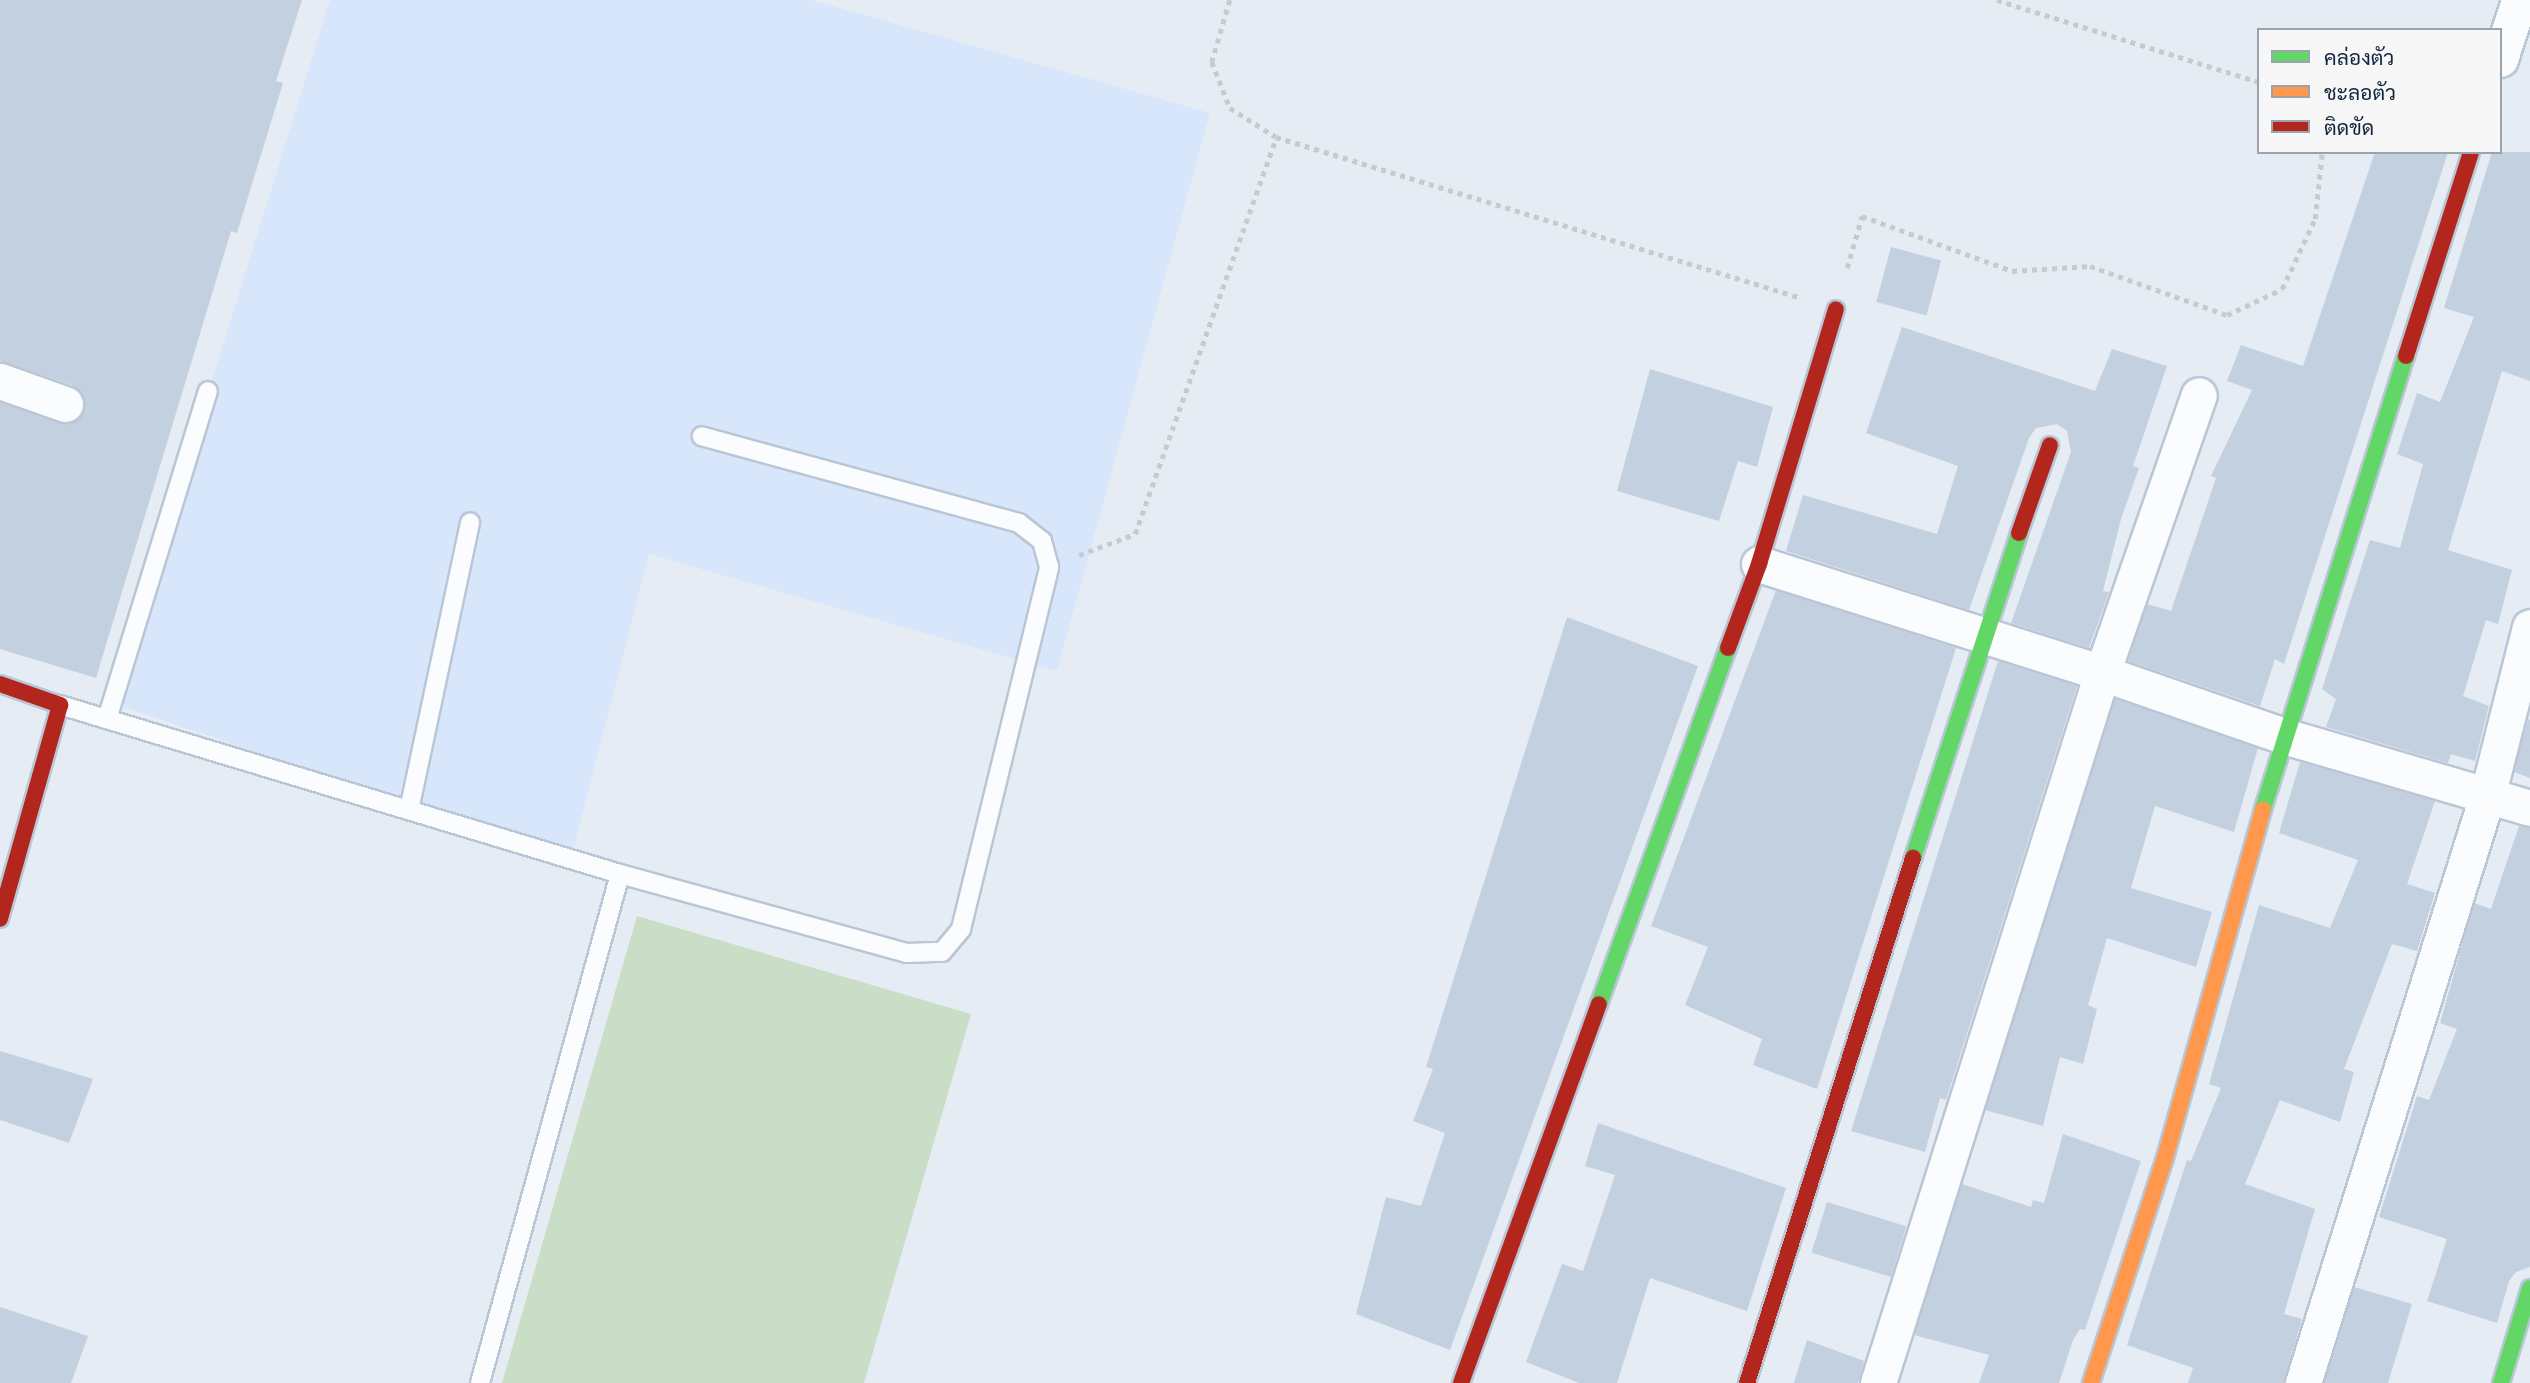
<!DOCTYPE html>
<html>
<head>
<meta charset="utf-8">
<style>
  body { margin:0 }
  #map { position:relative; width:2530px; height:1383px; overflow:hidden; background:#e6ecf3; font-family:Mulish,Sarabun,sans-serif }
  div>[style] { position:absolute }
  .built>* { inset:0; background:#d7e6fa }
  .green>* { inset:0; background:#cadec7 }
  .building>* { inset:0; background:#c3d0df; transform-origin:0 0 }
  .path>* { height:4.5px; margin-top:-2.25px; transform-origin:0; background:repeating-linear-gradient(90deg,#c6cbd1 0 5px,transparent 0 10px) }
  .roads { filter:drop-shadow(2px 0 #b9c6d6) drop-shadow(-2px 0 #b9c6d6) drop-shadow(0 2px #b9c6d6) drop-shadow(0 -2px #b9c6d6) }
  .lane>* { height:18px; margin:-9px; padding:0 9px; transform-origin:9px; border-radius:9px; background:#fbfcfd }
  .street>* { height:35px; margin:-17.5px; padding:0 17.5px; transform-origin:17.5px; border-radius:17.5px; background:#fbfcfd }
  .fast>* { height:16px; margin:-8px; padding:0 8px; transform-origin:8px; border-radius:8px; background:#63d668 }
  .slow>* { height:16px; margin:-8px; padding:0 8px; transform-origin:8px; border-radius:8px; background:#ff974d }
  .jam>* { height:16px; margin:-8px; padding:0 8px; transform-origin:8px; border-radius:8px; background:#b3261e }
  span { translate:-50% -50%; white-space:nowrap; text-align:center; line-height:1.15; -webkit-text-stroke:5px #f7f7f7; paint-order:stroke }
  .legend { position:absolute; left:2257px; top:28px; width:245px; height:126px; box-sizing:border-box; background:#f7f7f7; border:2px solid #9ba3ad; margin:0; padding:9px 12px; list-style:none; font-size:21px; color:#12263f }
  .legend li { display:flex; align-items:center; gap:14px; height:35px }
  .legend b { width:35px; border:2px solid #9ba3ad }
</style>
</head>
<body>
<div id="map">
  <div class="built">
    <i style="clip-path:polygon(330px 0,811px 0,1210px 113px,1057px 671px,649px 554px,571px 859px,112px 703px)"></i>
  </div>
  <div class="green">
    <i style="clip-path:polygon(637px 916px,971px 1014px,864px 1383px,502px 1383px)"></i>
  </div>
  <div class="building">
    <i style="clip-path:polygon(0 0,302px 0,276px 81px,283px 83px,237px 233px,231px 231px,96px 678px,0 649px,0 402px,68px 424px,79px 419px,85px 401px,72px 385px,0 361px)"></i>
    <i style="clip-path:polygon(2375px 152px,2448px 152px,2284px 664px,2275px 659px,2260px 706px,2128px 661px,2147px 604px,2171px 611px,2216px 478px,2211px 476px,2252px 390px,2227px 381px,2241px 345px,2303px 366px)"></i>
    <i style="clip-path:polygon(2492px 152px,2530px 152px,2530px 381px,2502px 371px,2448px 550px,2512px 570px,2498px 624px,2486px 620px,2463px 696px,2489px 706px,2475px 761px,2451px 754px,2448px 763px,2326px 727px,2336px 699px,2322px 689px,2370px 540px,2400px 548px,2423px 464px,2397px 454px,2417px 393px,2440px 402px,2474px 317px,2444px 308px)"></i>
    <i style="left:1891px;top:247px;width:52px;height:57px;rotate:15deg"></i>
    <i style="clip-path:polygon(1902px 327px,2095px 391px,2112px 349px,2167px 366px,2133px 466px,2139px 468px,2121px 519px,2103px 591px,2109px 592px,2089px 648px,2011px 623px,2071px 452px,2067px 431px,2057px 424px,2036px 428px,2029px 438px,1969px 610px,1786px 551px,1803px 495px,1937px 534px,1958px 466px,1866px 433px)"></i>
    <i style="clip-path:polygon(1650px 369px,1773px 407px,1757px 467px,1738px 461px,1719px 521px,1617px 491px)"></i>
    <i style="clip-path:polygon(1776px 590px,1956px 648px,1817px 1089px,1753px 1065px,1762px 1039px,1685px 1005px,1708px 947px,1651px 926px)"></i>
    <i style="clip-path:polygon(1567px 617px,1698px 666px,1450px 1350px,1356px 1314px,1386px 1197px,1421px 1206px,1445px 1133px,1413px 1121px,1433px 1069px,1426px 1067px)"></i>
    <i style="clip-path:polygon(1998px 661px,2077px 686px,1946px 1100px,1940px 1098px,1925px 1152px,1851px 1131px)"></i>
    <i style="clip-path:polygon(2115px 699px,2258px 748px,2234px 832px,2155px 806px,2131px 888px,2212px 912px,2196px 967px,2107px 938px,2088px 1005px,2097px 1009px,2083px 1064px,2060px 1057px,2043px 1126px,1985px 1110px)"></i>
    <i style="clip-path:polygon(2528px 719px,2530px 720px,2530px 778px,2514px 772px)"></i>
    <i style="clip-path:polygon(2300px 762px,2435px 801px,2407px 884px,2435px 893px,2417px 951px,2392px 944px,2344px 1069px,2354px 1072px,2340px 1122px,2280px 1100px,2245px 1184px,2315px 1209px,2284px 1314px,2302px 1319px,2283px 1383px,2188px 1383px,2193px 1368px,2127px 1345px,2187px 1160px,2191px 1161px,2221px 1088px,2209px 1084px,2259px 905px,2330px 928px,2358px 860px,2279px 833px)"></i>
    <i style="clip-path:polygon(2519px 826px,2530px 828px,2530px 1267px,2516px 1272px,2509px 1281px,2497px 1323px,2427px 1301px,2447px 1239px,2379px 1217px,2417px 1096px,2429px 1100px,2457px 1029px,2440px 1023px,2474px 903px,2491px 909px)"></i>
    <i style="clip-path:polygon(0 1051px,93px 1079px,69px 1143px,0 1120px)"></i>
    <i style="clip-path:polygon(1598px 1123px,1786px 1188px,1747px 1311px,1650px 1278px,1617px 1383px,1579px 1383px,1526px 1362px,1562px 1264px,1583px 1271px,1615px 1175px,1585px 1166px)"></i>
    <i style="clip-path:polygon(2063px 1134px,2141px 1161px,2085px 1330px,2080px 1329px,2073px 1340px,2059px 1383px,1979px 1383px,1989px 1355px,1914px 1335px,1962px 1184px,2031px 1207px,2033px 1200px,2044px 1203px)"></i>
    <i style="left:1827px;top:1202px;width:83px;height:53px;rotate:17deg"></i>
    <i style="clip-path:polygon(2354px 1287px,2412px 1304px,2388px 1383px,2324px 1383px)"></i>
    <i style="clip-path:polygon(0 1307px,88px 1336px,71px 1383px,0 1383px)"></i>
    <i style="clip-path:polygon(1807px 1340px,1864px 1361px,1858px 1383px,1794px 1383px)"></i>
  </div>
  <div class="path">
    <i style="left:1230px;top:0;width:65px;rotate:106.2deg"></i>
    <i style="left:1212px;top:62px;width:49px;rotate:68.6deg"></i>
    <i style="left:1230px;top:108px;width:54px;rotate:32.2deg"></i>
    <i style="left:1997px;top:0;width:275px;rotate:17.4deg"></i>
    <i style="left:1847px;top:268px;width:54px;rotate:-73.9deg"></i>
    <i style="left:1862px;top:216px;width:160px;rotate:20.1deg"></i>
    <i style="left:2012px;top:271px;width:78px;rotate:-3.7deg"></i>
    <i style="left:2090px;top:266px;width:145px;rotate:19.7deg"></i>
    <i style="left:2227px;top:315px;width:61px;rotate:-25.3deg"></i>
    <i style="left:2282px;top:289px;width:77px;rotate:-64.8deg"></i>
    <i style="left:2315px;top:219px;width:67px;rotate:-84deg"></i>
    <i style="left:1079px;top:555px;width:60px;rotate:-20.6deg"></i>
    <i style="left:1135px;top:534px;width:421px;rotate:-70.4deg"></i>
    <i style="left:1276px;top:137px;width:546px;rotate:17.04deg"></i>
  </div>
  <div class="roads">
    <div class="lane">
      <i style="left:60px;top:705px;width:585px;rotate:16.79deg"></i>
      <i style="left:620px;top:874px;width:297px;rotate:15.4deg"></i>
      <i style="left:906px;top:953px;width:36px;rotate:-2deg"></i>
      <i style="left:942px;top:952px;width:30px;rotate:-50deg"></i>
      <i style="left:961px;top:929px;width:373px;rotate:-76.3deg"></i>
      <i style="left:1049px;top:567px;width:27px;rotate:-105deg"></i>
      <i style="left:1042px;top:541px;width:29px;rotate:-142deg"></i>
      <i style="left:1019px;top:523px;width:329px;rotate:-164.7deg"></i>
      <i style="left:107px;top:719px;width:343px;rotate:-72.9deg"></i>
      <i style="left:409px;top:810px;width:294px;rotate:-78deg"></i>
      <i style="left:480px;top:1383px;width:528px;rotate:-74.62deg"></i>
    </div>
    <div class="street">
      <i style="left:2500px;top:59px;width:62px;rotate:-72.1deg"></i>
      <i style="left:0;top:381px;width:69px;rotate:19.5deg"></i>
      <i style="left:1759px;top:564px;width:360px;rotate:17.6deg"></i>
      <i style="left:2102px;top:673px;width:193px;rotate:19.1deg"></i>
      <i style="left:2284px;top:736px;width:256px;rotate:16.3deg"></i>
      <i style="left:1878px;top:1383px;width:744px;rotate:-72.49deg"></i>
      <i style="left:2102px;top:673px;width:294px;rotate:-70.8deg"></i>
      <i style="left:2303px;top:1383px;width:618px;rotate:-72.59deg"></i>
      <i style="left:2488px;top:793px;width:171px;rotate:-75.8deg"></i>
    </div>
    <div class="fast">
      <i style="left:2263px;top:809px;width:475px;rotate:-72.5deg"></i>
      <i style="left:1913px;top:858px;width:342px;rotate:-71.9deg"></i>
      <i style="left:1599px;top:1004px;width:379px;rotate:-70.1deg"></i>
      <i style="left:2501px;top:1383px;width:99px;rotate:-73deg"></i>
    </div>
    <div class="slow">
      <i style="left:2091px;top:1383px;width:237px;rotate:-71.8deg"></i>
      <i style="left:2165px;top:1158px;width:362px;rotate:-74.3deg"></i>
    </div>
    <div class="jam">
      <i style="left:2406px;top:356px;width:214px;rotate:-72.3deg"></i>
      <i style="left:2019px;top:533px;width:93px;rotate:-70.6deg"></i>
      <i style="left:1728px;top:648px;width:90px;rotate:-69.7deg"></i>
      <i style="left:1759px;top:564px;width:266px;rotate:-73.2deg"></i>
      <i style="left:0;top:684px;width:64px;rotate:19.3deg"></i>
      <i style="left:60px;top:705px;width:222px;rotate:105.7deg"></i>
      <i style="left:1461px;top:1383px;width:403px;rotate:-70deg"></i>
      <i style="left:1747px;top:1383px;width:551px;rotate:-72.45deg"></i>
    </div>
  </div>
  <ul class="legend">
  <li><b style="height:9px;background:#63d668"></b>คล่องตัว</li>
  <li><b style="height:9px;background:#ff974d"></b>ชะลอตัว</li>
  <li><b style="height:9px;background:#b3261e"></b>ติดขัด</li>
  </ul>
</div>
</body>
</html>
